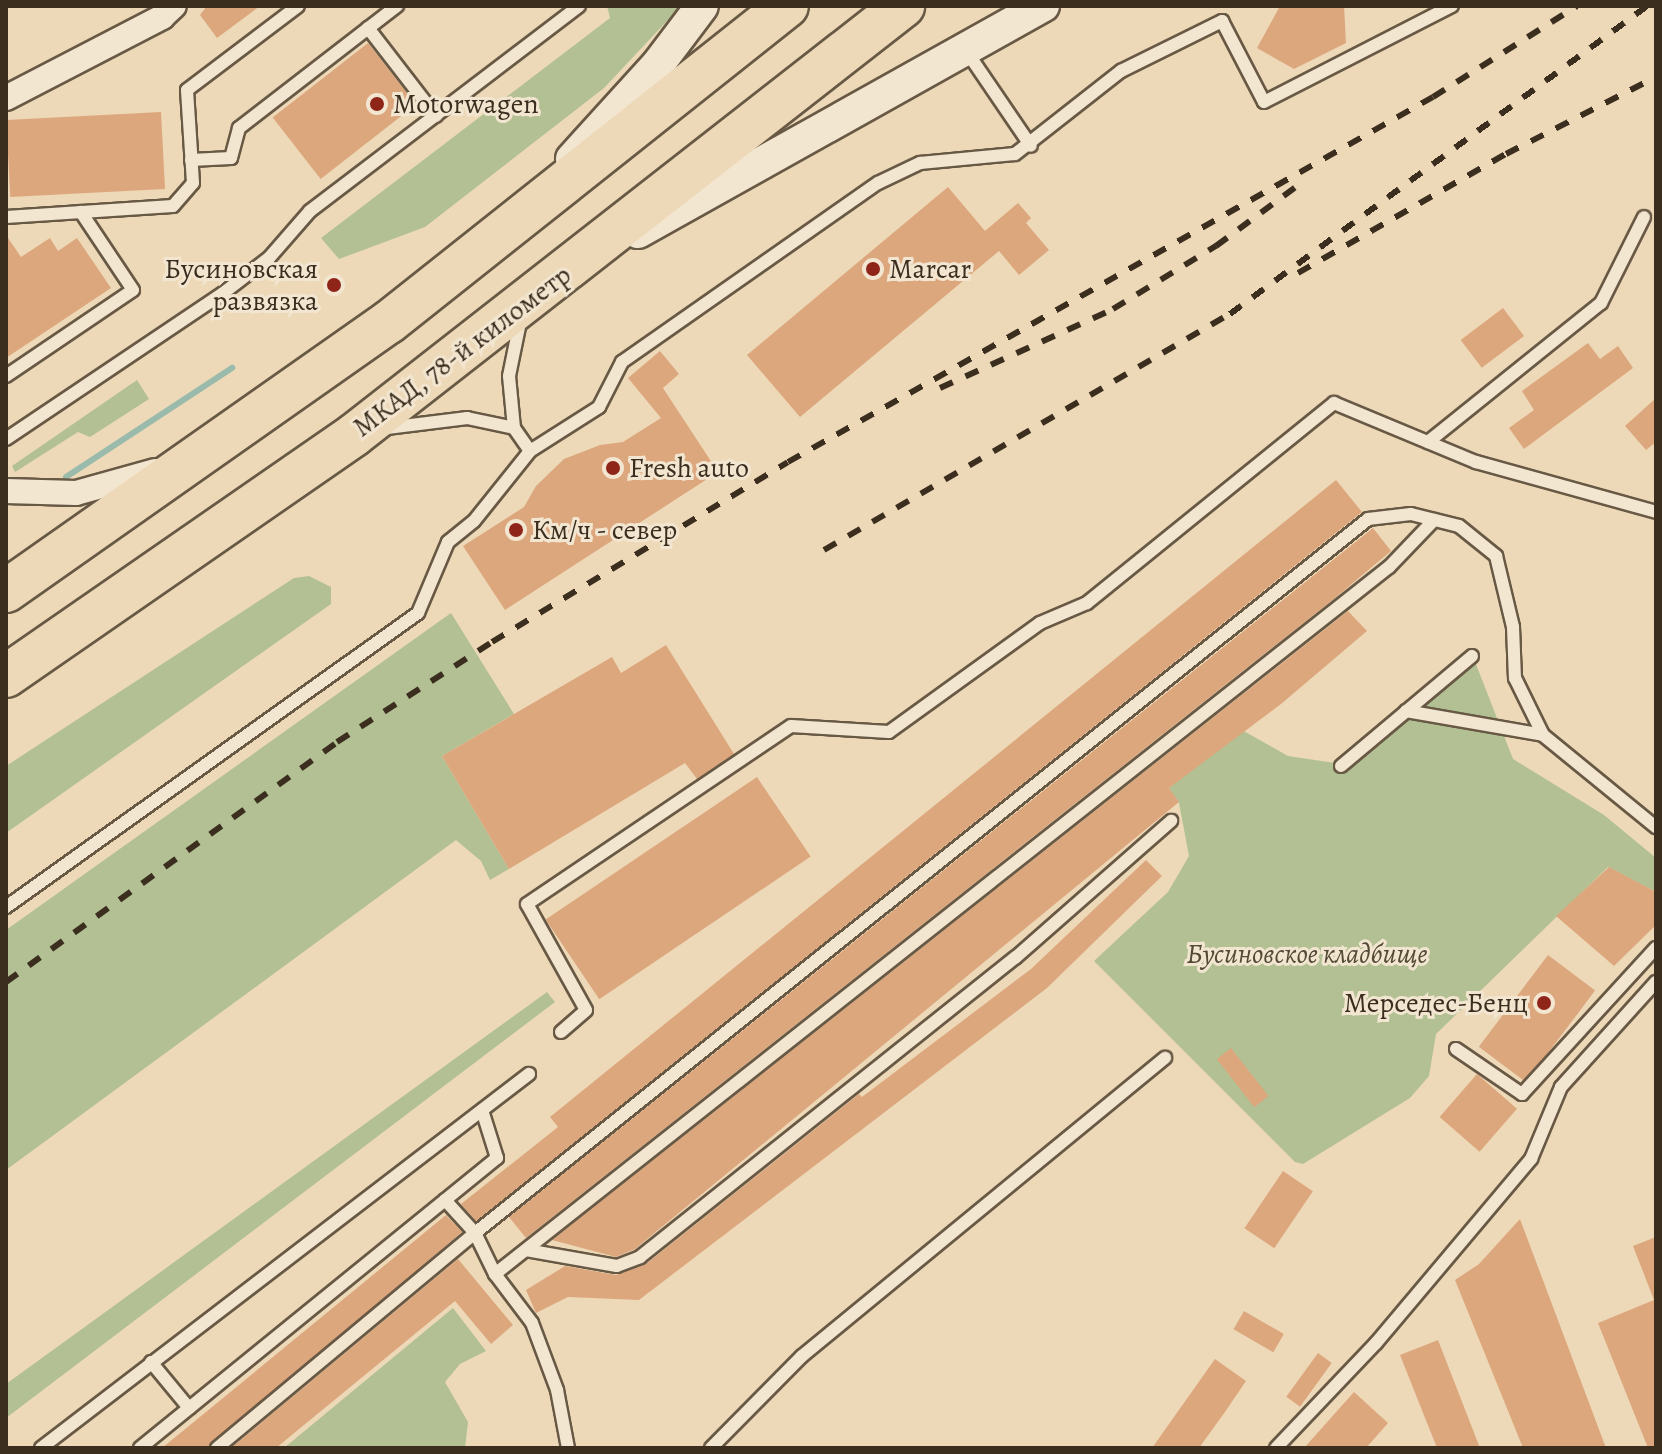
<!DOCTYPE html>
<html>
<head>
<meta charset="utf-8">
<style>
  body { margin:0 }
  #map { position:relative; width:1662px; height:1454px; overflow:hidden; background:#edd9b8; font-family:Alegreya,serif }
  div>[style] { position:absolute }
  .green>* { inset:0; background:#b2c093 }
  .stream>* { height:6px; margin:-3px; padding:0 3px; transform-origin:3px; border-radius:3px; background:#9abaab }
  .building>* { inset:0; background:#dda77e; transform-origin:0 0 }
  .roads { filter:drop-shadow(2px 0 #685945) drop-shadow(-2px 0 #685945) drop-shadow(0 2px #685945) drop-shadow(0 -2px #685945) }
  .lane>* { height:12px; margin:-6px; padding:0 6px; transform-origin:6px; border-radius:6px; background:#f3e6d1 }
  .street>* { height:24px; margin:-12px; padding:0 12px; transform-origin:12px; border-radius:12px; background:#f3e6d1 }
  .secondary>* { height:32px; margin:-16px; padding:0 16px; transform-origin:16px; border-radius:16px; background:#f3e6d1 }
  .highway>* { height:42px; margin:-21px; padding:0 21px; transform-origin:21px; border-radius:21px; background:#edd9b8 }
  .rail>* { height:6px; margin-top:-3px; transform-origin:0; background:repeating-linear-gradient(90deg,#3b2e1f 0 14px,transparent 0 28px) }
  .dots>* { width:22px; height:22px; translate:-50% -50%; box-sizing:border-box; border:4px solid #f3e6d1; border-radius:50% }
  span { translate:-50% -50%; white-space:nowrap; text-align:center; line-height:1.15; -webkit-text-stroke:6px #f3e6d1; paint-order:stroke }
  .poi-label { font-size:28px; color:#3b2e1f }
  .left { translate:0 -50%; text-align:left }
  .right { translate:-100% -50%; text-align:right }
  .street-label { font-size:28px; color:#3b2e1f }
  .park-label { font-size:28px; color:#534b36; font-style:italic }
  .frame { position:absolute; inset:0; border:8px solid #3b2e1f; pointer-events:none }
</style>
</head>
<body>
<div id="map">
  <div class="green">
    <i style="clip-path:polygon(607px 6px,681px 6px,604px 88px,425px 227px,339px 259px,321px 238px,610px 18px)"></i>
    <i style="clip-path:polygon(137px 380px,149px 399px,90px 437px,78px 432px,15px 472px,12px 466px)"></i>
    <i style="clip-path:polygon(309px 576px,331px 587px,331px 604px,6px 833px,6px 766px,294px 578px)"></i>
    <i style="clip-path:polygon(451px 613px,514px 714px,442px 756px,509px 869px,490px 880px,481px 861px,456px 840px,6px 1170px,6px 930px)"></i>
    <i style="clip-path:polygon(1470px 649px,1513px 759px,1604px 815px,1656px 858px,1656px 892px,1608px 867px,1436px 1034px,1429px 1076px,1410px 1098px,1303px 1164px,1295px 1162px,1094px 961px,1168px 892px,1189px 856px,1179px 803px,1169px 788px,1242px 730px,1288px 756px,1335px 763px)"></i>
    <i style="clip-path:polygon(547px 992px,555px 1002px,6px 1418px,6px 1384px)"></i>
    <i style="clip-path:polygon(453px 1308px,486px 1351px,460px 1364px,445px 1382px,468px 1422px,465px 1448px,284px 1448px)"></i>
  </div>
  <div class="stream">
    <i style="left:66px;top:477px;width:199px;rotate:-33.3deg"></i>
  </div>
  <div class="building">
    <i style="clip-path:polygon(207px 6px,260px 6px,217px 38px,200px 15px)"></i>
    <i style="clip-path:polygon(1280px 6px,1344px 6px,1346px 43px,1294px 69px,1257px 48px)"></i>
    <i style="left:368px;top:43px;width:78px;height:121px;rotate:52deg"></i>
    <i style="left:161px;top:112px;width:77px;height:155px;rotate:87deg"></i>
    <i style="clip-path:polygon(948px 187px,985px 231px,1018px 203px,1031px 218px,1026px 223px,1049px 250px,1019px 275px,999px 251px,800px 417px,747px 355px)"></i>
    <i style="clip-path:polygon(6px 235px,21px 257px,50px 238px,58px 251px,77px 238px,111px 288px,6px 358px)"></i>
    <i style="left:1503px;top:308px;width:35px;height:53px;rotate:53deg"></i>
    <i style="clip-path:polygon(1588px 343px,1600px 359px,1618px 346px,1633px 368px,1524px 449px,1509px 428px,1534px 410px,1522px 391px)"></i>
    <i style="clip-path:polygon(660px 351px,679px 374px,663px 388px,718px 472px,505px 610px,463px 546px,524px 507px,536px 486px,564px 459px,600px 445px,623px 442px,661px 418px,628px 378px)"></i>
    <i style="clip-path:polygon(1656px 398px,1656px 442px,1646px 450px,1625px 426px)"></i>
    <i style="clip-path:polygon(1336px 480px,1362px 512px,476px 1221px,461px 1204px,558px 1127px,550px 1117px)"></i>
    <i style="clip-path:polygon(1373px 528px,1391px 551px,1335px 598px,526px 1238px,509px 1217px)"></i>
    <i style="clip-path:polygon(1348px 611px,1367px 631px,1281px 704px,1169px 788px,1179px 802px,635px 1249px,616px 1257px,552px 1240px)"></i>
    <i style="clip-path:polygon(666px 645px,734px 754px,697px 779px,685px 763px,509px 869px,442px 756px,612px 657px,621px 673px)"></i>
    <i style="left:757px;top:777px;width:96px;height:255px;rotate:56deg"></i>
    <i style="clip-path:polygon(1146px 860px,1162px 876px,1047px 988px,639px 1300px,568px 1297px,536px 1313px,526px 1290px,565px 1266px,616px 1275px,646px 1264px,859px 1094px,862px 1097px,1031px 969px)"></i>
    <i style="clip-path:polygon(1609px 867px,1656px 892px,1656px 925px,1614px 966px,1556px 916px)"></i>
    <i style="left:1548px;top:955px;width:59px;height:115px;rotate:37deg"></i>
    <i style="left:1231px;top:1048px;width:61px;height:18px;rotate:52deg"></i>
    <i style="left:1477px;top:1074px;width:53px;height:57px;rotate:41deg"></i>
    <i style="left:1283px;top:1171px;width:36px;height:69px;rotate:34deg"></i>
    <i style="clip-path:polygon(446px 1215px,462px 1232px,208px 1448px,162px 1448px)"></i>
    <i style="clip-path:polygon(1520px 1219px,1606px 1448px,1523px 1448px,1455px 1280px,1479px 1264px)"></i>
    <i style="clip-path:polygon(1656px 1237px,1656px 1448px,1648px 1448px,1598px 1323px,1654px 1300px,1633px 1246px)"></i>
    <i style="clip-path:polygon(458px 1259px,513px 1325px,491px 1344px,455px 1301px,276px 1448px,231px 1448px)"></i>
    <i style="left:1244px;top:1311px;width:46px;height:21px;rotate:30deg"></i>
    <i style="clip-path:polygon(1438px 1340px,1480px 1448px,1437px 1448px,1400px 1355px)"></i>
    <i style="left:1318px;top:1353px;width:17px;height:54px;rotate:36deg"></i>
    <i style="clip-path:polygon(1215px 1359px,1246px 1381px,1225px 1412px,1199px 1448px,1152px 1448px)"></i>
    <i style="clip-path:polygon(1354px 1392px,1388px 1423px,1366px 1448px,1304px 1448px)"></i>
  </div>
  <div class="roads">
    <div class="lane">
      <i style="left:368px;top:28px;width:111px;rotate:52.3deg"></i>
      <i style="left:965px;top:49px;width:117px;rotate:55.8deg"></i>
      <i style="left:191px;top:160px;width:40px;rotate:-2.9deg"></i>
      <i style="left:231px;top:158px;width:31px;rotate:-75deg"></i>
      <i style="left:239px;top:128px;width:200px;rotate:-37.7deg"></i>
      <i style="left:6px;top:217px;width:167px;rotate:-3.8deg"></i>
      <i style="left:173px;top:206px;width:30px;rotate:-49deg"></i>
      <i style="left:193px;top:183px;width:93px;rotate:-93.7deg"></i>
      <i style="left:187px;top:90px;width:139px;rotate:-37.1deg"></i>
      <i style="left:520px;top:322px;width:55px;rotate:101.5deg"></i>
      <i style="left:509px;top:376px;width:52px;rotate:84.5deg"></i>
      <i style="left:514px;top:428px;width:28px;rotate:55deg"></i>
      <i style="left:6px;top:376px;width:153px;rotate:-34.1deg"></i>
      <i style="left:133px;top:290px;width:94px;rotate:-123.7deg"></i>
      <i style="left:387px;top:428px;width:81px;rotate:-7.1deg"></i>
      <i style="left:467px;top:418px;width:48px;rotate:12deg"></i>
      <i style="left:6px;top:439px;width:260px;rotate:-33.9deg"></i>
      <i style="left:222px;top:294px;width:59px;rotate:-37.5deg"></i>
      <i style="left:269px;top:258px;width:62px;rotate:-48.9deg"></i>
      <i style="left:310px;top:211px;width:338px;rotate:-37.3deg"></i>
      <i style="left:1428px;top:442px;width:222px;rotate:-38.8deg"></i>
      <i style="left:1601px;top:303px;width:96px;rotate:-63.4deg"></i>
      <i style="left:1406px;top:711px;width:139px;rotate:9.9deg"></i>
      <i style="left:1341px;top:766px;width:171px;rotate:-40deg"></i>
      <i style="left:6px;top:907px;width:506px;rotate:-35.51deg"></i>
      <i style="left:418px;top:613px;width:77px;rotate:-67.1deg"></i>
      <i style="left:448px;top:542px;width:33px;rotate:-39deg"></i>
      <i style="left:474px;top:521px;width:90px;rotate:-51.3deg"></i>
      <i style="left:530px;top:451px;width:82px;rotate:-32.5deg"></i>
      <i style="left:599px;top:407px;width:51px;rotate:-62.9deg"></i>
      <i style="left:622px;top:362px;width:312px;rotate:-35deg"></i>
      <i style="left:878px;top:183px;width:47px;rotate:-25.5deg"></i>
      <i style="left:920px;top:163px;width:95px;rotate:-5.4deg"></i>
      <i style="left:1015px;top:154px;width:135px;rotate:-38.1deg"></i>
      <i style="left:1121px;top:71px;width:113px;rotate:-26.3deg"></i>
      <i style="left:1222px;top:21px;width:91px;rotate:62.6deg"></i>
      <i style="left:1264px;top:102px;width:211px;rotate:-27.1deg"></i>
      <i style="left:561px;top:1032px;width:33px;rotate:-41deg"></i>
      <i style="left:586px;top:1010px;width:121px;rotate:-119.1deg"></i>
      <i style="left:527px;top:904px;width:318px;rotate:-34deg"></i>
      <i style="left:791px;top:726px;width:98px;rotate:3.5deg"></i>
      <i style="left:889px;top:732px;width:186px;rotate:-35.8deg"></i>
      <i style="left:1040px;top:623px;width:51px;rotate:-23.1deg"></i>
      <i style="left:1087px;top:603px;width:318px;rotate:-39deg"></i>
      <i style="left:1334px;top:403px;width:154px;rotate:22.6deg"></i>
      <i style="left:1476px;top:462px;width:187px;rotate:15.5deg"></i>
      <i style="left:1456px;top:1049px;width:80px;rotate:34.3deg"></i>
      <i style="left:1522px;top:1094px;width:198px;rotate:-47.5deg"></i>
      <i style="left:445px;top:1200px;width:45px;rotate:47.7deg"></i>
      <i style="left:475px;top:1233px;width:46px;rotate:64deg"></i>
      <i style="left:495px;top:1274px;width:61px;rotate:52.9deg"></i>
      <i style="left:532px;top:1323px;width:72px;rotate:69.5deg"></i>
      <i style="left:557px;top:1390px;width:59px;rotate:79.3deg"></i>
      <i style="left:526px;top:1250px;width:92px;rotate:10deg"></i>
      <i style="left:617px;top:1266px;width:25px;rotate:-21deg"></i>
      <i style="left:640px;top:1257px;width:480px;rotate:-38.6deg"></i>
      <i style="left:1015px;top:958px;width:208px;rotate:-41.3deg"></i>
      <i style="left:495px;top:1274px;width:1140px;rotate:-38.34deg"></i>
      <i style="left:1389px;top:567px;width:65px;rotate:-46.2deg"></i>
      <i style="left:151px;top:1362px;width:60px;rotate:50.4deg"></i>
      <i style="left:41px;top:1448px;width:615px;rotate:-37.47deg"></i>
      <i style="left:140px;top:1448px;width:460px;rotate:-39.1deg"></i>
      <i style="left:497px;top:1158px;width:50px;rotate:-107.4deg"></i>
      <i style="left:217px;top:1448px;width:336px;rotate:-39.8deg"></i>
      <i style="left:475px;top:1233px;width:1143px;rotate:-38.64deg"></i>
      <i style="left:1368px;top:519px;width:43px;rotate:-6.6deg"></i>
      <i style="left:1411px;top:514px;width:49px;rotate:14deg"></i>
      <i style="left:1459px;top:526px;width:48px;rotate:39deg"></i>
      <i style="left:1496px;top:556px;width:73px;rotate:76.5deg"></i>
      <i style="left:1513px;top:627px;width:51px;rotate:87.8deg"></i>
      <i style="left:1515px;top:678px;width:64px;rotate:63.8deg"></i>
      <i style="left:1543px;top:735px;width:146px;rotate:39.2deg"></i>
      <i style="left:711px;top:1448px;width:129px;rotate:-45.3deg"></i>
      <i style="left:802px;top:1356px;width:470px;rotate:-39.4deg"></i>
      <i style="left:1276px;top:1448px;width:145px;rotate:-46.4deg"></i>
      <i style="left:1376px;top:1343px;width:241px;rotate:-49.9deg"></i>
      <i style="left:1531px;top:1159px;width:78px;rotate:-67.4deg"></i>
      <i style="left:1561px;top:1087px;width:142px;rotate:-47.9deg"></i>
    </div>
    <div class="street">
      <i style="left:6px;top:98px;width:176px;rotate:-27.4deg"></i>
      <i style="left:162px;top:17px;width:16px;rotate:-43deg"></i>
      <i style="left:6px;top:491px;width:70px;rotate:1.6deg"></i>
      <i style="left:76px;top:493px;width:82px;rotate:-15.6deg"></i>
    </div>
    <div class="secondary">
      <i style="left:572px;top:159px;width:130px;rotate:-47.8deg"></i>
      <i style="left:659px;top:63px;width:71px;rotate:-53deg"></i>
      <i style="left:638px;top:232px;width:464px;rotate:-29.2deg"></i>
    </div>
    <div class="highway">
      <i style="left:6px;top:591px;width:468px;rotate:-35.1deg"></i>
      <i style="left:389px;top:322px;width:508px;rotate:-38.45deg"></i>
      <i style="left:6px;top:676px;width:423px;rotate:-34.7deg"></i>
      <i style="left:354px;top:435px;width:697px;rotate:-38deg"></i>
    </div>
  </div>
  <div class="rail">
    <i style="left:1298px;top:273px;width:240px;rotate:-29.8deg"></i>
    <i style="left:1506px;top:154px;width:169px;rotate:-27.2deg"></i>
    <i style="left:940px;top:388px;width:190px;rotate:-24.5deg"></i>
    <i style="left:1113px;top:309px;width:121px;rotate:-31.5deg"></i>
    <i style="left:1216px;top:246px;width:109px;rotate:-36.5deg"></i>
    <i style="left:824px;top:550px;width:470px;rotate:-30.2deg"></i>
    <i style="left:1230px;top:314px;width:518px;rotate:-36.45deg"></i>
    <i style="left:6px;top:982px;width:409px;rotate:-35.9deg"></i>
    <i style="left:337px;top:742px;width:184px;rotate:-32.8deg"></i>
    <i style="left:492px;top:642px;width:346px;rotate:-31.3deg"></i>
    <i style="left:788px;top:462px;width:741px;rotate:-29.51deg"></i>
    <i style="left:1433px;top:97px;width:170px;rotate:-32.3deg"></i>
  </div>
  <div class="dots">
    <i style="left:377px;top:104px;background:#8f2418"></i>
    <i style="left:873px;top:269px;background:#8f2418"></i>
    <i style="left:334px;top:285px;background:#8f2418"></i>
    <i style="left:613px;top:468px;background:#8f2418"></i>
    <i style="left:516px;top:530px;background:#8f2418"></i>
    <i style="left:1544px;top:1003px;background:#8f2418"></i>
  </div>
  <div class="poi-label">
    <span class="left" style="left:393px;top:104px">Motorwagen</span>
    <span class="right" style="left:318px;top:285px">Бусиновская<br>развязка</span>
    <span class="left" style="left:889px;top:269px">Marcar</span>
    <span class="left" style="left:629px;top:468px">Fresh auto</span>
    <span class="left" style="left:532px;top:530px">Км/ч - север</span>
    <span class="right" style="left:1528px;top:1003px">Мерседес-Бенц</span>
  </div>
  <div class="street-label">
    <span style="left:462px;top:351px;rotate:-37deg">МКАД, 78-й километр</span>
  </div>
  <div class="park-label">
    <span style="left:1307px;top:954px">Бусиновское кладбище</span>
  </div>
  <div class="frame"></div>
</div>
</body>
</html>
